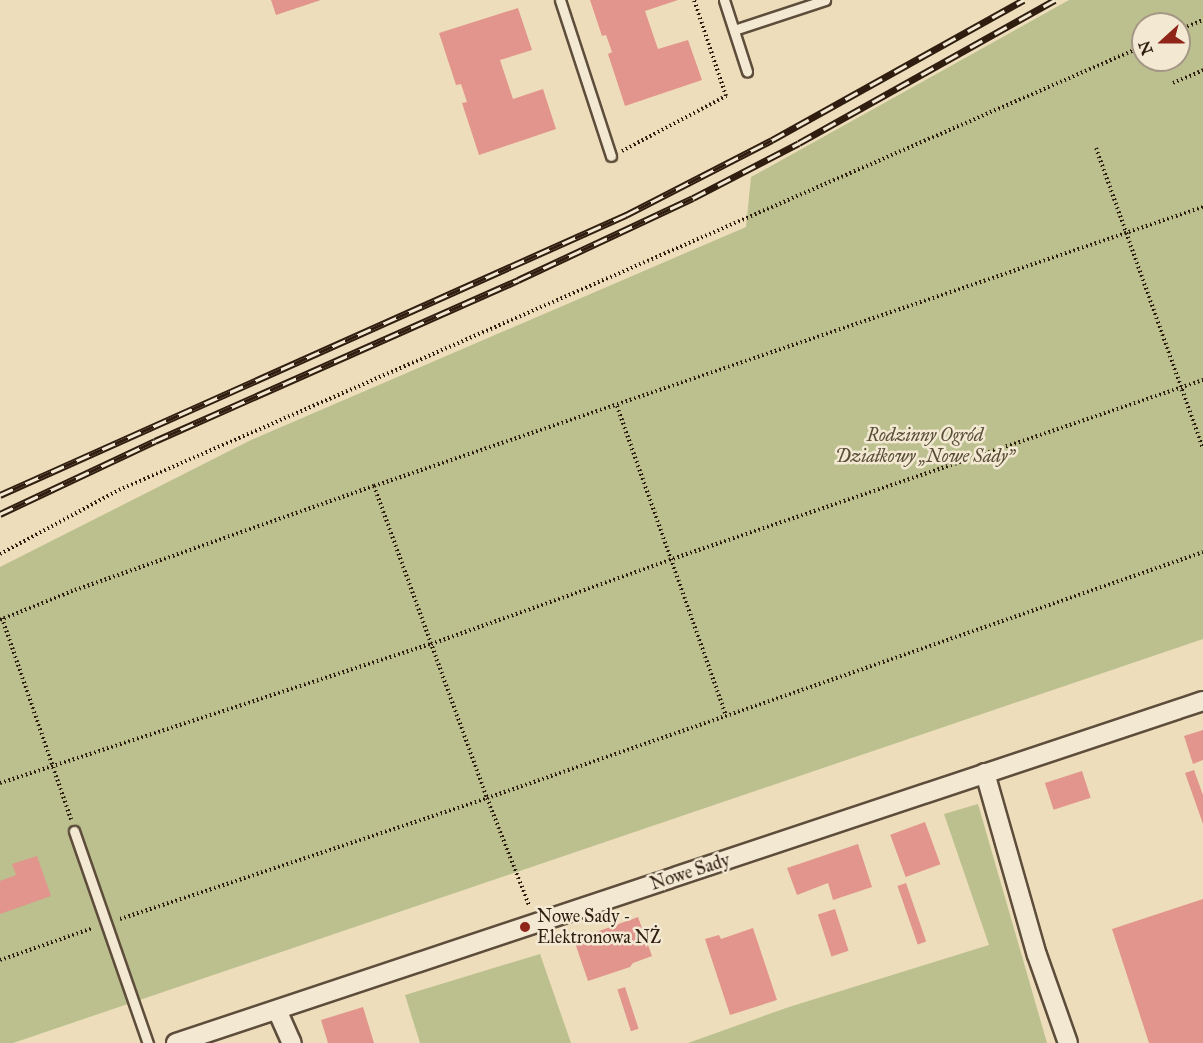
<!DOCTYPE html>
<html>
<head>
<meta charset="utf-8">
<style>
  body { margin:0 }
  #map { position:relative; width:1203px; height:1043px; overflow:hidden; background:#edddbb; font-family:"IM FELL Great Primer",serif }
  div>[style] { position:absolute }
  .green>* { inset:0; background:#bbc08e }
  .building>* { inset:0; background:#e2958c; transform-origin:0 0 }
  .path>* { height:4px; margin-top:-2px; transform-origin:0; background:repeating-linear-gradient(90deg,#2f1d10 0 1.5px,transparent 0 4.5px) }
  .roads { filter:drop-shadow(2px 0 #5e4d3b) drop-shadow(-2px 0 #5e4d3b) drop-shadow(0 2px #5e4d3b) drop-shadow(0 -2px #5e4d3b) }
  .service>* { height:9px; margin:-4.5px; padding:0 4.5px; transform-origin:4.5px; border-radius:4.5px; background:#f3e9d3 }
  .minor>* { height:18px; margin:-9px; padding:0 9px; transform-origin:9px; border-radius:9px; background:#f3e9d3 }
  .rail>* { height:7px; margin-top:-3.5px; transform-origin:0; background:repeating-linear-gradient(90deg,#f3e9d3 0 14px,#2f1d10 0 28px); box-sizing:border-box; border-block:2px solid #2f1d10 }
  .dots>* { width:16px; height:16px; translate:-50% -50%; box-sizing:border-box; border:3px solid #f3e9d3; border-radius:50% }
  span { translate:-50% -50%; white-space:nowrap; text-align:center; line-height:1.15; -webkit-text-stroke:5px #f3e9d3; paint-order:stroke }
  .park-label { font-size:18px; color:#594e36; font-style:italic }
  .street-label { font-size:18px; color:#2f1d10 }
  .poi-label { font-size:18px; color:#2f1d10 }
  .left { translate:0 -50%; text-align:left }
  .north { position:absolute; left:1131px; top:12px; width:60px; height:60px; box-sizing:border-box; background:#f3e9d3; border:2px solid #a59785; border-radius:50%; rotate:249deg; font-size:16px; font-weight:700; line-height:24px; text-align:center; color:#2f1d10 }
  .north::after { content:''; display:block; margin:auto; width:21px; height:27px; background:#8f2418; clip-path:polygon(50% 0,100% 100%,50% 72%,0 100%) }
</style>
</head>
<body>
<div id="map">
  <div class="green">
    <i style="clip-path:polygon(evenodd,1069px 0,1203px 0,1203px 639px,13px 1043px,0 1043px,0 567px,251px 440px,746px 227px,751px 177px,1069px 0,1143px 24px,1179px 24px,1179px 60px,1143px 60px,1143px 24px)"></i>
    <i style="clip-path:polygon(978px 804px,1047px 1043px,688px 1043px,789px 1007px,989px 945px,944px 814px)"></i>
    <i style="clip-path:polygon(540px 954px,571px 1043px,420px 1043px,405px 995px)"></i>
  </div>
  <div class="building">
    <i style="clip-path:polygon(271px 0,321px 0,276px 15px)"></i>
    <i style="clip-path:polygon(590px 0,678px 0,645px 11px,658px 49px,688px 40px,702px 80px,625px 106px,608px 54px,612px 52px,606px 35px,602px 36px)"></i>
    <i style="clip-path:polygon(518px 8px,532px 50px,500px 60px,513px 99px,543px 89px,556px 129px,479px 155px,462px 103px,467px 102px,461px 84px,456px 85px,439px 33px)"></i>
    <i style="clip-path:polygon(1203px 730px,1203px 760px,1193px 764px,1184px 736px)"></i>
    <i style="clip-path:polygon(1194px 770px,1203px 795px,1203px 824px,1185px 773px)"></i>
    <i style="left:1082px;top:771px;width:28px;height:39px;rotate:72deg"></i>
    <i style="left:925px;top:822px;width:45px;height:37px;rotate:70deg"></i>
    <i style="clip-path:polygon(858px 844px,872px 887px,833px 900px,828px 883px,797px 895px,787px 868px)"></i>
    <i style="clip-path:polygon(37px 856px,51px 896px,0 914px,0 881px,16px 875px,12px 864px)"></i>
    <i style="left:906px;top:883px;width:62px;height:9px;rotate:71deg"></i>
    <i style="clip-path:polygon(1203px 899px,1203px 1043px,1149px 1043px,1112px 929px)"></i>
    <i style="left:835px;top:909px;width:44px;height:18px;rotate:72deg"></i>
    <i style="clip-path:polygon(638px 917px,652px 956px,633px 963px,630px 967px,588px 981px,574px 940px)"></i>
    <i style="clip-path:polygon(753px 928px,777px 1000px,730px 1015px,705px 939px,719px 935px,721px 939px)"></i>
    <i style="left:625px;top:987px;width:44px;height:8px;rotate:72deg"></i>
    <i style="clip-path:polygon(363px 1007px,374px 1043px,328px 1043px,321px 1020px)"></i>
  </div>
  <div class="path">
    <i style="left:1179px;top:30px;width:26px;rotate:-23deg"></i>
    <i style="left:1173px;top:83px;width:33px;rotate:-23deg"></i>
    <i style="left:1096px;top:148px;width:319px;rotate:70.4deg"></i>
    <i style="left:622px;top:151px;width:118px;rotate:-27.9deg"></i>
    <i style="left:726px;top:96px;width:101px;rotate:-108.4deg"></i>
    <i style="left:617px;top:406px;width:328px;rotate:70.6deg"></i>
    <i style="left:374px;top:486px;width:332px;rotate:70.1deg"></i>
    <i style="left:487px;top:798px;width:115px;rotate:68.6deg"></i>
    <i style="left:0;top:554px;width:135px;rotate:-28.3deg"></i>
    <i style="left:119px;top:490px;width:1116px;rotate:-23.44deg"></i>
    <i style="left:2px;top:618px;width:213px;rotate:71.1deg"></i>
    <i style="left:0;top:620px;width:81px;rotate:-21.8deg"></i>
    <i style="left:75px;top:590px;width:317px;rotate:-19.2deg"></i>
    <i style="left:374px;top:486px;width:875px;rotate:-18.6deg"></i>
    <i style="left:0;top:783px;width:453px;rotate:-17.9deg"></i>
    <i style="left:431px;top:644px;width:252px;rotate:-19.4deg"></i>
    <i style="left:669px;top:560px;width:564px;rotate:-18.63deg"></i>
    <i style="left:120px;top:919px;width:386px;rotate:-18.2deg"></i>
    <i style="left:487px;top:798px;width:757px;rotate:-18.96deg"></i>
    <i style="left:0;top:960px;width:98px;rotate:-19deg"></i>
  </div>
  <div class="roads">
    <div class="service">
      <i style="left:560px;top:0;width:164px;rotate:71.9deg"></i>
      <i style="left:724px;top:0;width:75px;rotate:72.1deg"></i>
      <i style="left:734px;top:30px;width:96px;rotate:-18.2deg"></i>
      <i style="left:74px;top:831px;width:225px;rotate:70.8deg"></i>
    </div>
    <div class="minor">
      <i style="left:985px;top:773px;width:189px;rotate:74.1deg"></i>
      <i style="left:1037px;top:955px;width:93px;rotate:70.6deg"></i>
      <i style="left:277px;top:1010px;width:36px;rotate:66deg"></i>
      <i style="left:176px;top:1043px;width:1082px;rotate:-18.42deg"></i>
    </div>
  </div>
  <div class="rail">
    <i style="left:0;top:495px;width:686px;rotate:-24.1deg"></i>
    <i style="left:626px;top:215px;width:164px;rotate:-27.2deg"></i>
    <i style="left:772px;top:140px;width:288px;rotate:-29.1deg"></i>
    <i style="left:0;top:514px;width:171px;rotate:-25.2deg"></i>
    <i style="left:155px;top:441px;width:397px;rotate:-23.9deg"></i>
    <i style="left:518px;top:280px;width:193px;rotate:-25.1deg"></i>
    <i style="left:693px;top:198px;width:119px;rotate:-27.4deg"></i>
    <i style="left:799px;top:143px;width:293px;rotate:-29.2deg"></i>
  </div>
  <div class="dots">
    <i style="left:525px;top:927px;background:#8f2418"></i>
  </div>
  <div class="park-label">
    <span style="left:925px;top:446px">Rodzinny Ogród<br>Działkowy „Nowe Sady”</span>
  </div>
  <div class="street-label">
    <span style="left:690px;top:872px;rotate:-18deg">Nowe Sady</span>
  </div>
  <div class="poi-label">
    <span class="left" style="left:537px;top:927px">Nowe Sady -<br>Elektronowa NŻ</span>
  </div>
  <div class="north">N</div>
</div>
</body>
</html>
